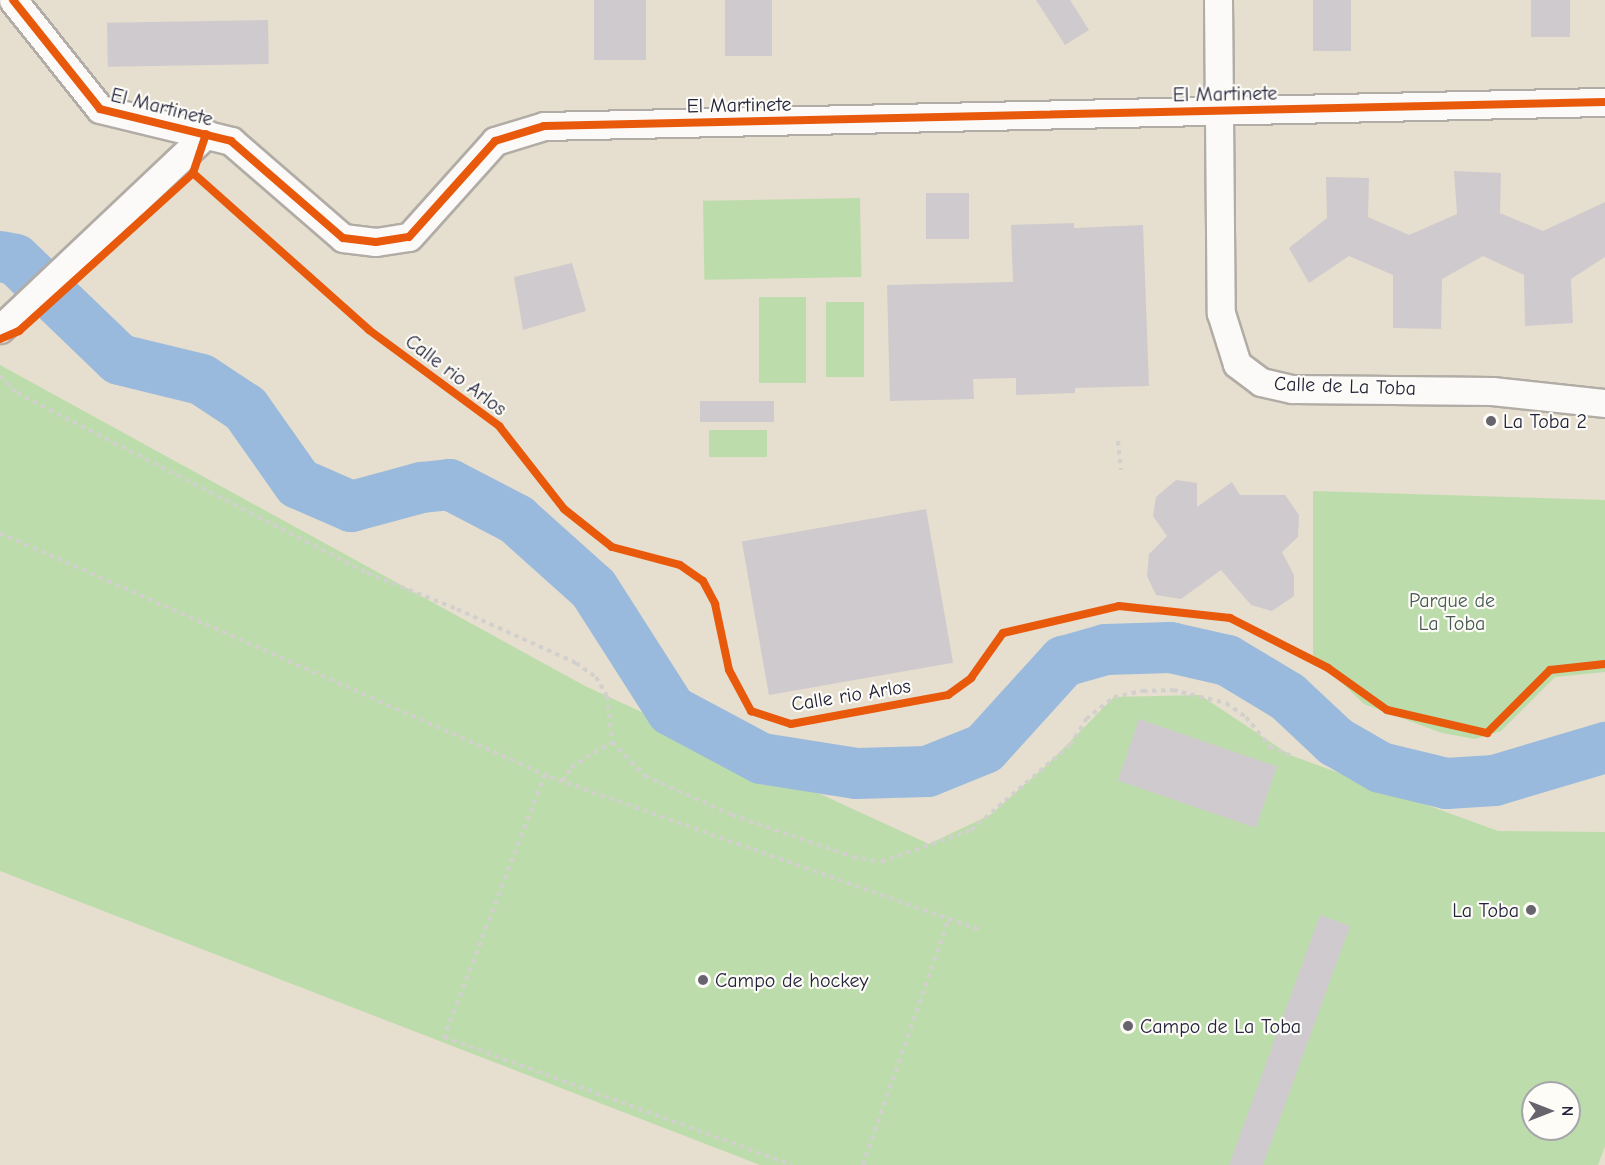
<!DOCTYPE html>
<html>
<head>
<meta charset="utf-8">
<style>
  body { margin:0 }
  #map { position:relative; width:1605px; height:1165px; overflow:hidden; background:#e6dece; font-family:"Comic Neue",sans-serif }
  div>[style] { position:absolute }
  .green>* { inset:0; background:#bddcab; transform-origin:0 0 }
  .river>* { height:51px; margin:-25.5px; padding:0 25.5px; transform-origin:25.5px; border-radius:25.5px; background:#99badd }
  .building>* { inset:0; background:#cfcace; transform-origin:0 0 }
  .path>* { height:4px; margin-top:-2px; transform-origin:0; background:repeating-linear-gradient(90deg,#d2d0cd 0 4.5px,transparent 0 9px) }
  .roads { filter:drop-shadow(2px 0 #b1aca5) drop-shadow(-2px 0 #b1aca5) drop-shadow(0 2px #b1aca5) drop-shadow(0 -2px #b1aca5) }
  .street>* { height:27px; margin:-13.5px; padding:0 13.5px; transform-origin:13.5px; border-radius:13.5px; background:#fbfaf8 }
  .cycleway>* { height:8px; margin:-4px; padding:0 4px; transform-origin:4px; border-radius:4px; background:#e8590c }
  .dots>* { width:16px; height:16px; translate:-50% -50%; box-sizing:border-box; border:3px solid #fdfcf7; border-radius:50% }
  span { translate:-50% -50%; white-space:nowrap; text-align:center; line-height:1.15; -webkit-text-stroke:4.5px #fdfcf7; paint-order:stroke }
  .street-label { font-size:20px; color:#22223b }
  .poi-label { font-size:20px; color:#22223b }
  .left { translate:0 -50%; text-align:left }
  .right { translate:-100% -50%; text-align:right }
  .park-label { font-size:20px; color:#465954 }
  .north { position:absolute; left:1521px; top:1081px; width:60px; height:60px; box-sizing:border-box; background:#fdfcf7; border:2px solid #a5a5ac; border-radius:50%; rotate:90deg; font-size:16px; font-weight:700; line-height:24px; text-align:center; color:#22223b }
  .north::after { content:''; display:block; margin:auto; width:21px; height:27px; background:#67646e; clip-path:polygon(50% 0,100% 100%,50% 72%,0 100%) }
</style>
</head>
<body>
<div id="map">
  <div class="green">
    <i style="left:860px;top:198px;width:79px;height:157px;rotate:89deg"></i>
    <i style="left:759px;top:297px;width:47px;height:86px"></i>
    <i style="left:826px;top:302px;width:38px;height:75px"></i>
    <i style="clip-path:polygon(evenodd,0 365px,585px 686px,929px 844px,990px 815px,1049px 763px,1114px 697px,1200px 695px,1290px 755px,1498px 831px,1605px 832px,1605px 1146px,1598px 1165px,760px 1165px,0 871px,0 365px,1533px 1093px,1569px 1093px,1569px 1129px,1533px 1129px,1533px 1093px)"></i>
    <i style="left:709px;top:430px;width:58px;height:27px"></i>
    <i style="clip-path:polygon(1313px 491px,1605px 500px,1605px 672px,1555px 677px,1501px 731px,1475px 739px,1442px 733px,1364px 704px,1313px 655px)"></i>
  </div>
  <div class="river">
    <i style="left:0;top:256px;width:15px;rotate:11deg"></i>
    <i style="left:15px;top:259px;width:144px;rotate:43.9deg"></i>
    <i style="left:119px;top:359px;width:84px;rotate:13.7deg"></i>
    <i style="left:201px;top:379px;width:53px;rotate:33.4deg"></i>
    <i style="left:245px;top:408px;width:92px;rotate:54.8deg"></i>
    <i style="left:298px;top:483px;width:58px;rotate:23.5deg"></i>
    <i style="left:351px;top:506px;width:73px;rotate:-15.2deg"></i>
    <i style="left:421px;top:487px;width:28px;rotate:-6deg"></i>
    <i style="left:449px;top:484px;width:76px;rotate:27.6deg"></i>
    <i style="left:516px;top:519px;width:103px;rotate:41.9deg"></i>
    <i style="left:593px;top:588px;width:145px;rotate:57.4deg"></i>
    <i style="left:671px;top:710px;width:102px;rotate:28.1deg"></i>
    <i style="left:761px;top:758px;width:96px;rotate:9deg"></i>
    <i style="left:856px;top:773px;width:71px;rotate:-1.6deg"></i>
    <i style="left:927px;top:771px;width:61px;rotate:-22deg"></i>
    <i style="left:984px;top:748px;width:118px;rotate:-47.8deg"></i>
    <i style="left:1063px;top:661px;width:44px;rotate:-15.9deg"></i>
    <i style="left:1105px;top:649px;width:65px;rotate:-1.8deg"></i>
    <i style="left:1170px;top:647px;width:58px;rotate:12.8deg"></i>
    <i style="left:1227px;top:660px;width:70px;rotate:31deg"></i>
    <i style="left:1287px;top:696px;width:66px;rotate:43.2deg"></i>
    <i style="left:1335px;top:741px;width:52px;rotate:30deg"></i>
    <i style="left:1380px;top:767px;width:68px;rotate:13.6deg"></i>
    <i style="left:1446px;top:783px;width:48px;rotate:-3.6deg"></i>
    <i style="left:1494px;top:780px;width:116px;rotate:-16.6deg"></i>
  </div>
  <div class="building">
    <i style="left:594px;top:0;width:52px;height:60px"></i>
    <i style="left:725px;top:0;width:47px;height:56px"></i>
    <i style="clip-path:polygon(1036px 0,1070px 0,1089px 30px,1065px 45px)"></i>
    <i style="left:1313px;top:0;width:38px;height:51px"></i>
    <i style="left:1531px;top:0;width:39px;height:37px"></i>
    <i style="left:268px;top:20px;width:44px;height:161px;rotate:89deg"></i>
    <i style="clip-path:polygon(1454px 171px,1501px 173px,1500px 213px,1543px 231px,1605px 202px,1605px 257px,1571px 279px,1573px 323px,1525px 326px,1524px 275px,1483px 256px,1442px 279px,1441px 329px,1393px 328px,1393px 275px,1349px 256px,1309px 283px,1289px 248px,1327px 218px,1326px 177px,1369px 178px,1368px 217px,1409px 235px,1457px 214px)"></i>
    <i style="left:926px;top:193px;width:43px;height:46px"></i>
    <i style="clip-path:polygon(1074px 223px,1074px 228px,1143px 225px,1149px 386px,1075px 388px,1075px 393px,1016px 395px,1016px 378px,973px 379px,974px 399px,890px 401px,887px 285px,1013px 282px,1011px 225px)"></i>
    <i style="clip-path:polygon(572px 263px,586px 311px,523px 330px,514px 277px)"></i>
    <i style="left:700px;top:401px;width:74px;height:21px"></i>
    <i style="clip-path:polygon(1176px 480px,1197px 483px,1197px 507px,1232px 482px,1240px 495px,1285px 495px,1299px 515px,1298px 537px,1282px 552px,1294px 575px,1294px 596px,1272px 611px,1251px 605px,1221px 570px,1181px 599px,1156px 595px,1147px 576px,1149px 554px,1167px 536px,1153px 516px,1156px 497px)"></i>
    <i style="left:926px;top:509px;width:156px;height:187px;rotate:80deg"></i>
    <i style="left:1139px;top:719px;width:146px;height:65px;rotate:19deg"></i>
    <i style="left:1320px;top:915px;width:32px;height:266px;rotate:20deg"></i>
  </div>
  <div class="path">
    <i style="left:0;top:376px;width:24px;rotate:45deg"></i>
    <i style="left:17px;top:393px;width:394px;rotate:27.2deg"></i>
    <i style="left:367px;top:573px;width:97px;rotate:21.8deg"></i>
    <i style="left:457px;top:609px;width:131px;rotate:24.4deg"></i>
    <i style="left:576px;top:663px;width:24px;rotate:35deg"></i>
    <i style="left:596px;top:677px;width:22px;rotate:60deg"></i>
    <i style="left:607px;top:696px;width:46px;rotate:83.8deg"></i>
    <i style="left:1118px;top:441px;width:29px;rotate:84deg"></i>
    <i style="left:0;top:533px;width:602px;rotate:23.92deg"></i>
    <i style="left:550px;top:777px;width:456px;rotate:19.6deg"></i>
    <i style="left:545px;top:774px;width:282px;rotate:111deg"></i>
    <i style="left:444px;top:1037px;width:371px;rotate:20.2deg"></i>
    <i style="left:563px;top:781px;width:16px;rotate:-60deg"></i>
    <i style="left:571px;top:767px;width:48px;rotate:-31.4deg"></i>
    <i style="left:612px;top:742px;width:47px;rotate:45.9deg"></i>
    <i style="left:645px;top:776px;width:95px;rotate:24.1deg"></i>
    <i style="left:732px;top:815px;width:128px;rotate:19.1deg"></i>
    <i style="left:853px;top:857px;width:28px;rotate:10deg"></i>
    <i style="left:881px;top:862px;width:96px;rotate:-19.6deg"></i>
    <i style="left:971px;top:830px;width:130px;rotate:-40.6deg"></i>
    <i style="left:1070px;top:745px;width:31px;rotate:-58deg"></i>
    <i style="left:1086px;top:719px;width:36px;rotate:-38deg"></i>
    <i style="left:1114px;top:697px;width:30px;rotate:-12deg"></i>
    <i style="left:1143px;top:691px;width:30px;rotate:-2deg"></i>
    <i style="left:1173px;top:690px;width:55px;rotate:13.8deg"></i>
    <i style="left:1226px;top:703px;width:24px;rotate:35deg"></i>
    <i style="left:1246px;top:717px;width:38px;rotate:51deg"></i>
    <i style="left:1270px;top:747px;width:22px;rotate:22deg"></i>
    <i style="left:863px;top:1165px;width:262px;rotate:-70.8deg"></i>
  </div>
  <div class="roads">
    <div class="street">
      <i style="left:13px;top:0;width:139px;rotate:51.4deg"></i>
      <i style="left:100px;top:109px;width:135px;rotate:13.7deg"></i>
      <i style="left:231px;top:141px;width:148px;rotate:40.9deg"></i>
      <i style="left:343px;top:238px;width:33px;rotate:7deg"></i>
      <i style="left:376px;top:242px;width:33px;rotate:-9deg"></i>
      <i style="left:409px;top:237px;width:129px;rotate:-48.1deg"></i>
      <i style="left:495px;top:141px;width:51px;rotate:-17deg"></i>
      <i style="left:544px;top:126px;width:1061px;rotate:-1.3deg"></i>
      <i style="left:1218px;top:0;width:313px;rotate:89.5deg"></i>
      <i style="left:1221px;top:313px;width:53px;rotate:72.6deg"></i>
      <i style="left:1237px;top:364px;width:30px;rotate:37deg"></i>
      <i style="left:1261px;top:382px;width:32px;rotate:13deg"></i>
      <i style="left:1292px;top:389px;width:200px;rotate:0.6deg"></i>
      <i style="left:1492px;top:391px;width:114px;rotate:6.1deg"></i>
      <i style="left:0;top:329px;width:284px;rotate:-43.4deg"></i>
    </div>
  </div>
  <div class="cycleway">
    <i style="left:13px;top:0;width:139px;rotate:51.4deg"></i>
    <i style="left:100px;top:109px;width:135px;rotate:13.7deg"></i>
    <i style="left:231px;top:141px;width:148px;rotate:40.9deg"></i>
    <i style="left:343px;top:238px;width:33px;rotate:7deg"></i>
    <i style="left:376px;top:242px;width:33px;rotate:-9deg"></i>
    <i style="left:409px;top:237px;width:129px;rotate:-48.1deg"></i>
    <i style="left:495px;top:141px;width:51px;rotate:-17deg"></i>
    <i style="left:544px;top:126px;width:1061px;rotate:-1.3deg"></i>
    <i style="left:206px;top:134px;width:41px;rotate:108.4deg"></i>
    <i style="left:193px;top:173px;width:236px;rotate:41.7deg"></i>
    <i style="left:369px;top:330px;width:162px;rotate:36.4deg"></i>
    <i style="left:499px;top:426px;width:105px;rotate:51.9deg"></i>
    <i style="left:564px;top:509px;width:61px;rotate:38.4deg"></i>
    <i style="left:612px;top:547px;width:70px;rotate:14.8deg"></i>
    <i style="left:680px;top:565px;width:28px;rotate:35deg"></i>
    <i style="left:703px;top:581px;width:26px;rotate:62deg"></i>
    <i style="left:715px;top:604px;width:67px;rotate:78deg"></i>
    <i style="left:729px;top:670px;width:47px;rotate:61.8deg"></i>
    <i style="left:751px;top:711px;width:42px;rotate:18deg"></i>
    <i style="left:791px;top:724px;width:160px;rotate:-10.5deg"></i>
    <i style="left:948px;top:695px;width:29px;rotate:-36deg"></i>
    <i style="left:971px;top:678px;width:55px;rotate:-54.6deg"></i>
    <i style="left:1003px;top:633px;width:119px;rotate:-13.1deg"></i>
    <i style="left:1119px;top:606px;width:112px;rotate:6.2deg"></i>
    <i style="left:1230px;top:618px;width:110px;rotate:27deg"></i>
    <i style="left:1328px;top:668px;width:72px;rotate:35.4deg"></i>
    <i style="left:1387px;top:710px;width:103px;rotate:13deg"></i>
    <i style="left:1487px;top:733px;width:89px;rotate:-45deg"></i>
    <i style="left:1550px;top:670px;width:55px;rotate:-6.2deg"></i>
    <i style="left:0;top:339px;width:21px;rotate:-23deg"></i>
    <i style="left:19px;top:331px;width:235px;rotate:-42.2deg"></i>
  </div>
  <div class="dots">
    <i style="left:1491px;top:421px;background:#67646e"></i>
    <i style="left:1531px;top:910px;background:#67646e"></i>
    <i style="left:703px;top:980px;background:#67646e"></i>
    <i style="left:1128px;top:1026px;background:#67646e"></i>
  </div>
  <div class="street-label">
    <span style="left:1225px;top:94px;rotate:-1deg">El Martinete</span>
    <span style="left:739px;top:105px;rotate:-1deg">El Martinete</span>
    <span style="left:162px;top:107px;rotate:14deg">El Martinete</span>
    <span style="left:456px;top:375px;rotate:37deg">Calle rio Arlos</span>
    <span style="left:1345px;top:386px;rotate:2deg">Calle de La Toba</span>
    <span style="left:851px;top:695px;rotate:-9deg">Calle rio Arlos</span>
  </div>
  <div class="poi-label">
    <span class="left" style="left:1503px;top:421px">La Toba 2</span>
    <span class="right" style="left:1519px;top:910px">La Toba</span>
    <span class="left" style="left:715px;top:980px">Campo de hockey</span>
    <span class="left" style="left:1140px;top:1026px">Campo de La Toba</span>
  </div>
  <div class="park-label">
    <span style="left:1452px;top:612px">Parque de<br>La Toba</span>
  </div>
  <div class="north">N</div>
</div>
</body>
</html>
